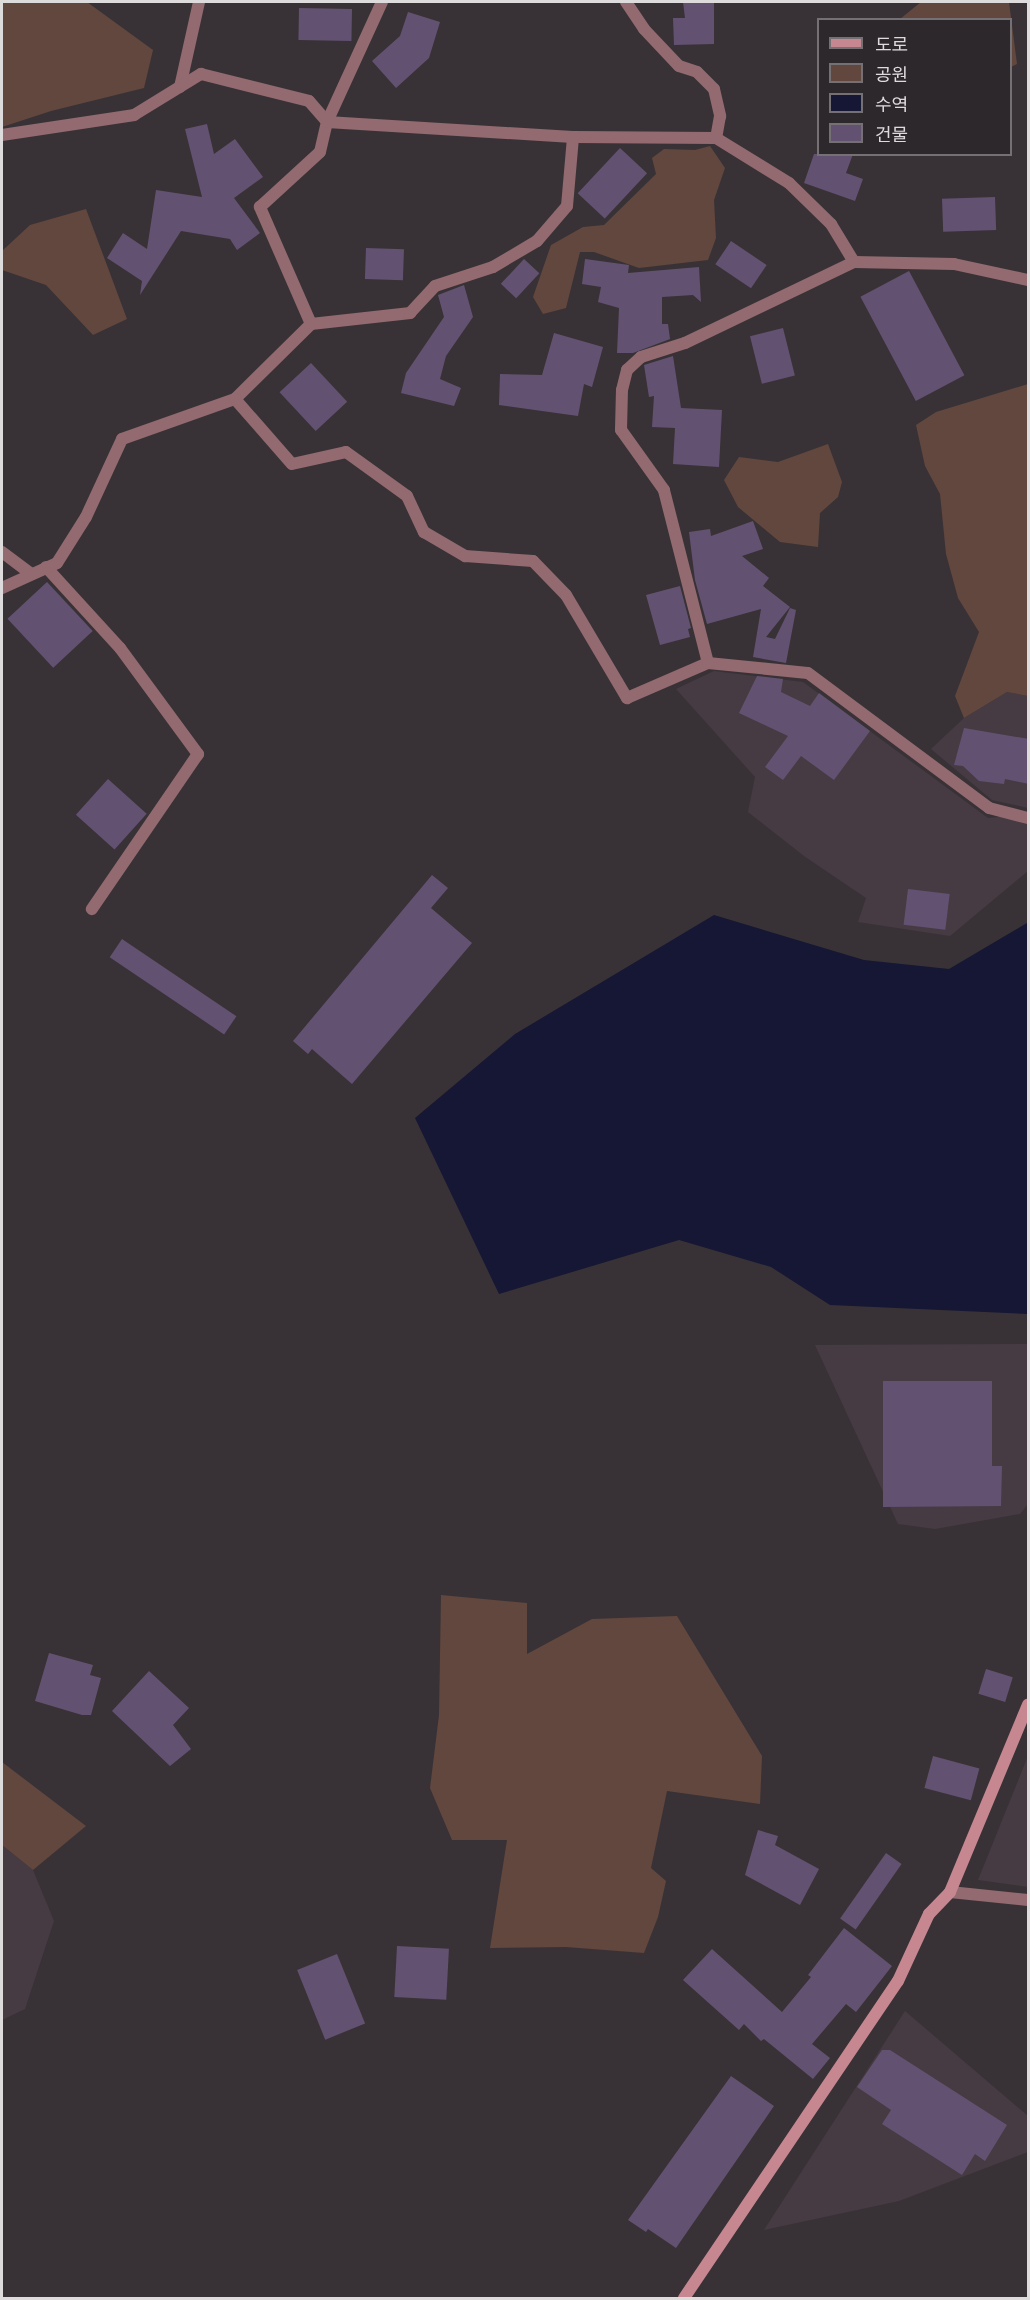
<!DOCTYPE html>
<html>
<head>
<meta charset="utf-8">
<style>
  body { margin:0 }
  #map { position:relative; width:1030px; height:2300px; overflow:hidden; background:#383236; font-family:Ubuntu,"Noto Sans KR",sans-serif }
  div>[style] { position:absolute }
  .built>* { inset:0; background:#463b43 }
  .green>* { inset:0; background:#62473e }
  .water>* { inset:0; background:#151734 }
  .building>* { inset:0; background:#635172; transform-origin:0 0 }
  .street>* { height:12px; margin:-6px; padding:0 6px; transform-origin:6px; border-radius:6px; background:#926a70 }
  .secondary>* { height:12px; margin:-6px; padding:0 6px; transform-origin:6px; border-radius:6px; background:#c68791 }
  span { translate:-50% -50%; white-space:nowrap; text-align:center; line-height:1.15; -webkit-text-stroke:6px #2d282c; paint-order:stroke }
  .frame { position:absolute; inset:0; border:3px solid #dedbdd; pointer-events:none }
  .legend { position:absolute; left:817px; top:18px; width:195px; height:138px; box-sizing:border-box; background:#2d282c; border:2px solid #747073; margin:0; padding:8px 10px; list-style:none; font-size:18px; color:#dedbdd }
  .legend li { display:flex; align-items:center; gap:12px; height:30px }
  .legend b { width:30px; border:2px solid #747073 }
</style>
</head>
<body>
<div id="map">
  <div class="built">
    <i style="clip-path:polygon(714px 671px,803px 682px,988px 818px,1028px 814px,1028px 871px,950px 936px,858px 922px,866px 898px,804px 856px,748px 812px,755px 777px,676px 689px)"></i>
    <i style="clip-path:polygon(1007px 692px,1028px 696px,1028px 808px,992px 800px,931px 749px,964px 718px)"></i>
    <i style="clip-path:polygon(1028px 1344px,1028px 1504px,1020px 1514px,935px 1529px,898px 1524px,815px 1345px)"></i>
    <i style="clip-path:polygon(1028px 1756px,1028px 1887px,978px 1880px)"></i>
    <i style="clip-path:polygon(2px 1845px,33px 1870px,54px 1921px,25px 2009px,2px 2020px)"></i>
    <i style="clip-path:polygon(905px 2011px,1028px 2116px,1028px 2152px,899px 2201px,764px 2230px)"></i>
  </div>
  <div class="green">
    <i style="clip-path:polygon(2px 2px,87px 2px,153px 50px,144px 88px,51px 111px,2px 127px)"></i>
    <i style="clip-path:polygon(921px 2px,1009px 2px,1017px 64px,1011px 67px,1010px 20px,900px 19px)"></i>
    <i style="clip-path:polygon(710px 146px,725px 168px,714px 200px,716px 238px,708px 260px,639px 268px,594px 252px,580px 252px,566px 308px,543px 314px,533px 297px,551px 245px,583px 227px,604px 225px,656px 174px,652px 158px,664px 149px,695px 150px)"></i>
    <i style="clip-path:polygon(86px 209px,127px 319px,93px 335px,46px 285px,2px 270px,2px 251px,30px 225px)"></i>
    <i style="clip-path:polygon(1028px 384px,1028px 696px,1007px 692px,964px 718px,955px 696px,979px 632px,958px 598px,946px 554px,940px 494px,925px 466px,916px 425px,936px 412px)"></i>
    <i style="clip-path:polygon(828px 444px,842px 482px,838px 497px,820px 513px,818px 547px,780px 542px,738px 507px,724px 480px,739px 457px,778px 462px)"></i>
    <i style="clip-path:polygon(441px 1595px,527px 1603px,527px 1654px,592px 1619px,677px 1616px,762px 1756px,760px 1804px,667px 1791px,651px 1868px,666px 1881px,658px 1917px,644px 1953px,566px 1947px,490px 1948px,507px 1840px,452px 1840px,430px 1788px,439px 1715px)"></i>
    <i style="clip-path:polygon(2px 1762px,86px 1826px,33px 1870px,2px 1845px)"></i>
  </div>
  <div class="water">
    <i style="clip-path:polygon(714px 915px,864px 960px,949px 969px,1027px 923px,1028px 1314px,830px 1305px,771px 1267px,679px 1240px,499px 1294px,415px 1118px,515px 1034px)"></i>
  </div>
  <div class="building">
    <i style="clip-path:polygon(683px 2px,714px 2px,714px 44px,674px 45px,673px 18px,685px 18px)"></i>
    <i style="left:299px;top:8px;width:53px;height:32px;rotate:1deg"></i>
    <i style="clip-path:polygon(408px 12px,440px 22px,429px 58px,396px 88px,372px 61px,400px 36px)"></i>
    <i style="clip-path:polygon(207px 124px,214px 154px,235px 139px,263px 177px,234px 198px,260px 233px,237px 250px,230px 239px,181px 231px,140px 295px,142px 281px,107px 258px,123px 233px,147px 249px,156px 190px,202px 197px,185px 129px)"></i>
    <i style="left:620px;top:148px;width:37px;height:62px;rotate:43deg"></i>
    <i style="clip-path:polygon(814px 154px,853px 154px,846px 173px,863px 179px,855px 201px,804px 183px)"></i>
    <i style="left:995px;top:197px;width:33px;height:53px;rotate:88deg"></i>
    <i style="left:731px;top:241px;width:43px;height:28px;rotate:34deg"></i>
    <i style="left:366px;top:248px;width:38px;height:31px;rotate:2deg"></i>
    <i style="left:524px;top:259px;width:21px;height:34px;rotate:43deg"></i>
    <i style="clip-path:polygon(585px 259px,629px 265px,628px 273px,699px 267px,701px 302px,693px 295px,662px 297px,662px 324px,668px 324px,670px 339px,633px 353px,617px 353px,619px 308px,598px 302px,601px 287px,582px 284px)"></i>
    <i style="left:909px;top:271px;width:118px;height:55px;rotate:62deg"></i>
    <i style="clip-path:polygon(464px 285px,473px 317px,446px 356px,440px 379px,461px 388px,454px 406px,401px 393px,406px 373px,444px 317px,438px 295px)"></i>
    <i style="left:783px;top:328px;width:49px;height:34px;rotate:76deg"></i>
    <i style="clip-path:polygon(554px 333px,603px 347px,592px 387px,584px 384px,578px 416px,499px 405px,500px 374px,542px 375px)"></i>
    <i style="clip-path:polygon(673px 356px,681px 408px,722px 410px,719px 467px,673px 464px,675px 428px,652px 427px,654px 396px,649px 397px,644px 365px)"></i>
    <i style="left:311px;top:363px;width:53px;height:43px;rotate:47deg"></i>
    <i style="clip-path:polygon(753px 521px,763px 549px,742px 556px,769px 578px,763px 586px,790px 607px,766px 637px,775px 639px,790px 608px,796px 610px,786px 663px,753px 657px,761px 609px,707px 624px,695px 580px,689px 532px,710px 529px,711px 536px)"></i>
    <i style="left:47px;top:582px;width:67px;height:54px;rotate:47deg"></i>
    <i style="clip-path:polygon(680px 586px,691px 628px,688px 629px,690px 637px,660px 645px,646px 595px)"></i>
    <i style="clip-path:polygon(757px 676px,783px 679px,781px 692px,810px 706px,819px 693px,870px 731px,834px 780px,801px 756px,783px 780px,765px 767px,788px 736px,739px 713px)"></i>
    <i style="clip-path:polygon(964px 728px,1029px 739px,1029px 784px,1005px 779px,1004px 784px,979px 781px,963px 766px,954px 765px)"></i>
    <i style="left:108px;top:779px;width:52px;height:48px;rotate:42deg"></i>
    <i style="clip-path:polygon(432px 875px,448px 888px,431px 908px,472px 943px,352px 1084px,312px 1049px,308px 1054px,293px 1041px)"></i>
    <i style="left:908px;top:889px;width:42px;height:36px;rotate:7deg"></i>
    <i style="left:122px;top:939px;width:138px;height:22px;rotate:34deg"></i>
    <i style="clip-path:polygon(883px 1381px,992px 1381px,992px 1466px,1002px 1466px,1001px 1506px,883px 1507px)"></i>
    <i style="clip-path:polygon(49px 1653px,93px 1665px,90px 1675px,101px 1678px,91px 1715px,82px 1715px,35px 1701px)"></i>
    <i style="left:986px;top:1669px;width:28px;height:26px;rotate:17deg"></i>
    <i style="clip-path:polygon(149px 1671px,189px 1708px,173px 1725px,191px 1749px,170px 1766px,112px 1711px)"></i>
    <i style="left:933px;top:1756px;width:48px;height:33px;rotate:15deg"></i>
    <i style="clip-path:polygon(758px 1830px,778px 1836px,775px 1845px,819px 1869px,800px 1905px,745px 1875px)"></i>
    <i style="left:886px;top:1853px;width:19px;height:80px;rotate:35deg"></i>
    <i style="clip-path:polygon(844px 1928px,892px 1966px,856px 2012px,846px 2004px,812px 2044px,830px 2058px,813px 2079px,764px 2039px,761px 2041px,744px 2024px,739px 2030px,683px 1980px,712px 1949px,782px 2012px,811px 1977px,808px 1975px)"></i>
    <i style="left:397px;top:1946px;width:52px;height:51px;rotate:3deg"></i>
    <i style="left:337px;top:1954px;width:75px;height:43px;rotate:68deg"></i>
    <i style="clip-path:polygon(882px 2050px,890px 2050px,1007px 2125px,985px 2161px,975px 2154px,962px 2175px,882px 2124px,891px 2110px,857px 2087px)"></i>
    <i style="clip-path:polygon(731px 2076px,774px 2106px,676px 2248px,648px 2229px,646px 2232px,628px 2220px)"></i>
  </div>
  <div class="street">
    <i style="left:626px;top:2px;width:32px;rotate:56deg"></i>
    <i style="left:644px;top:29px;width:51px;rotate:46.6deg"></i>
    <i style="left:679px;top:66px;width:19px;rotate:18deg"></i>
    <i style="left:697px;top:72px;width:24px;rotate:45deg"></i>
    <i style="left:714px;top:89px;width:28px;rotate:77deg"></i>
    <i style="left:720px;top:116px;width:22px;rotate:100deg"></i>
    <i style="left:180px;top:87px;width:87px;rotate:-77.4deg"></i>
    <i style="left:2px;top:135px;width:134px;rotate:-8.6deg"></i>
    <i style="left:134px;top:115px;width:79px;rotate:-31.5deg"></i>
    <i style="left:201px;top:74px;width:111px;rotate:14deg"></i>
    <i style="left:309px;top:101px;width:28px;rotate:49deg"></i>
    <i style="left:327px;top:122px;width:246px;rotate:3.5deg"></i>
    <i style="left:573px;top:137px;width:143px;rotate:0.4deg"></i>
    <i style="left:716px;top:138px;width:86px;rotate:31.7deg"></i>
    <i style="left:789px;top:183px;width:59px;rotate:44.3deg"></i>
    <i style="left:831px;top:224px;width:44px;rotate:58.8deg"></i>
    <i style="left:854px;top:262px;width:100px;rotate:1.1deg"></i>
    <i style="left:954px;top:264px;width:76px;rotate:12.2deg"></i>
    <i style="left:311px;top:324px;width:128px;rotate:-113.6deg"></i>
    <i style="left:260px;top:207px;width:81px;rotate:-42.5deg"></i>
    <i style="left:320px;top:152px;width:31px;rotate:-77deg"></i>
    <i style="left:327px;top:122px;width:132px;rotate:-65.4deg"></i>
    <i style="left:235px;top:399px;width:107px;rotate:-44.6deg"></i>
    <i style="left:311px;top:324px;width:100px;rotate:-6.3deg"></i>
    <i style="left:410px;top:313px;width:37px;rotate:-47deg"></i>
    <i style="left:435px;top:286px;width:61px;rotate:-18.1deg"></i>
    <i style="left:493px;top:267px;width:51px;rotate:-30.6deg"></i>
    <i style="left:537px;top:241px;width:46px;rotate:-49.4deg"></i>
    <i style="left:567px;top:206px;width:69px;rotate:-85deg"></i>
    <i style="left:2px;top:552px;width:36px;rotate:37deg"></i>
    <i style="left:46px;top:567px;width:110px;rotate:47.6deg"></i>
    <i style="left:120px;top:648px;width:132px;rotate:53.7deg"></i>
    <i style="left:198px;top:754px;width:188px;rotate:124.4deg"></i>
    <i style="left:2px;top:588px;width:60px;rotate:-24.4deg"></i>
    <i style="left:57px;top:563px;width:54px;rotate:-57.8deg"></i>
    <i style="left:86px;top:517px;width:86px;rotate:-65.2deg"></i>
    <i style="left:122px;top:439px;width:120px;rotate:-19.5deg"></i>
    <i style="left:235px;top:399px;width:86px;rotate:48.8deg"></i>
    <i style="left:292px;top:464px;width:55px;rotate:-12.5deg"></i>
    <i style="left:346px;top:452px;width:75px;rotate:35.8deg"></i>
    <i style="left:407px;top:496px;width:40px;rotate:65deg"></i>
    <i style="left:424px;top:532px;width:48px;rotate:30.3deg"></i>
    <i style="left:465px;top:556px;width:68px;rotate:4.2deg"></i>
    <i style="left:533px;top:561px;width:47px;rotate:45.9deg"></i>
    <i style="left:566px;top:595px;width:120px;rotate:59.4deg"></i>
    <i style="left:627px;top:698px;width:88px;rotate:-23.4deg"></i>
    <i style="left:708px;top:663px;width:100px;rotate:5.7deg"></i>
    <i style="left:808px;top:673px;width:226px;rotate:36.7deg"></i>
    <i style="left:989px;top:808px;width:40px;rotate:14.4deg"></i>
    <i style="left:708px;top:663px;width:179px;rotate:-104.3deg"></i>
    <i style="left:664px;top:490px;width:74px;rotate:-125.6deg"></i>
    <i style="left:621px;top:430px;width:40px;rotate:-88.6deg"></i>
    <i style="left:622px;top:390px;width:21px;rotate:-76deg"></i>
    <i style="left:627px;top:370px;width:19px;rotate:-43deg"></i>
    <i style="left:641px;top:357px;width:46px;rotate:-17.7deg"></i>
    <i style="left:685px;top:343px;width:187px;rotate:-25.6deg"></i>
    <i style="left:950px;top:1892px;width:78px;rotate:5.9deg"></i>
  </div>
  <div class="secondary">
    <i style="left:684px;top:2298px;width:382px;rotate:-56deg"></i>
    <i style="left:898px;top:1981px;width:74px;rotate:-65.2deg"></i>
    <i style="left:929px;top:1914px;width:30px;rotate:-46deg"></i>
    <i style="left:950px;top:1892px;width:203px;rotate:-67.4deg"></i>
  </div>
  <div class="frame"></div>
  <ul class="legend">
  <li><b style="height:8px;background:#c68791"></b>도로</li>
  <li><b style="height:16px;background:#62473e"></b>공원</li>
  <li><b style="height:16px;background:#151734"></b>수역</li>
  <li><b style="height:16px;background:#635172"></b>건물</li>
  </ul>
</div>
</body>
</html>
